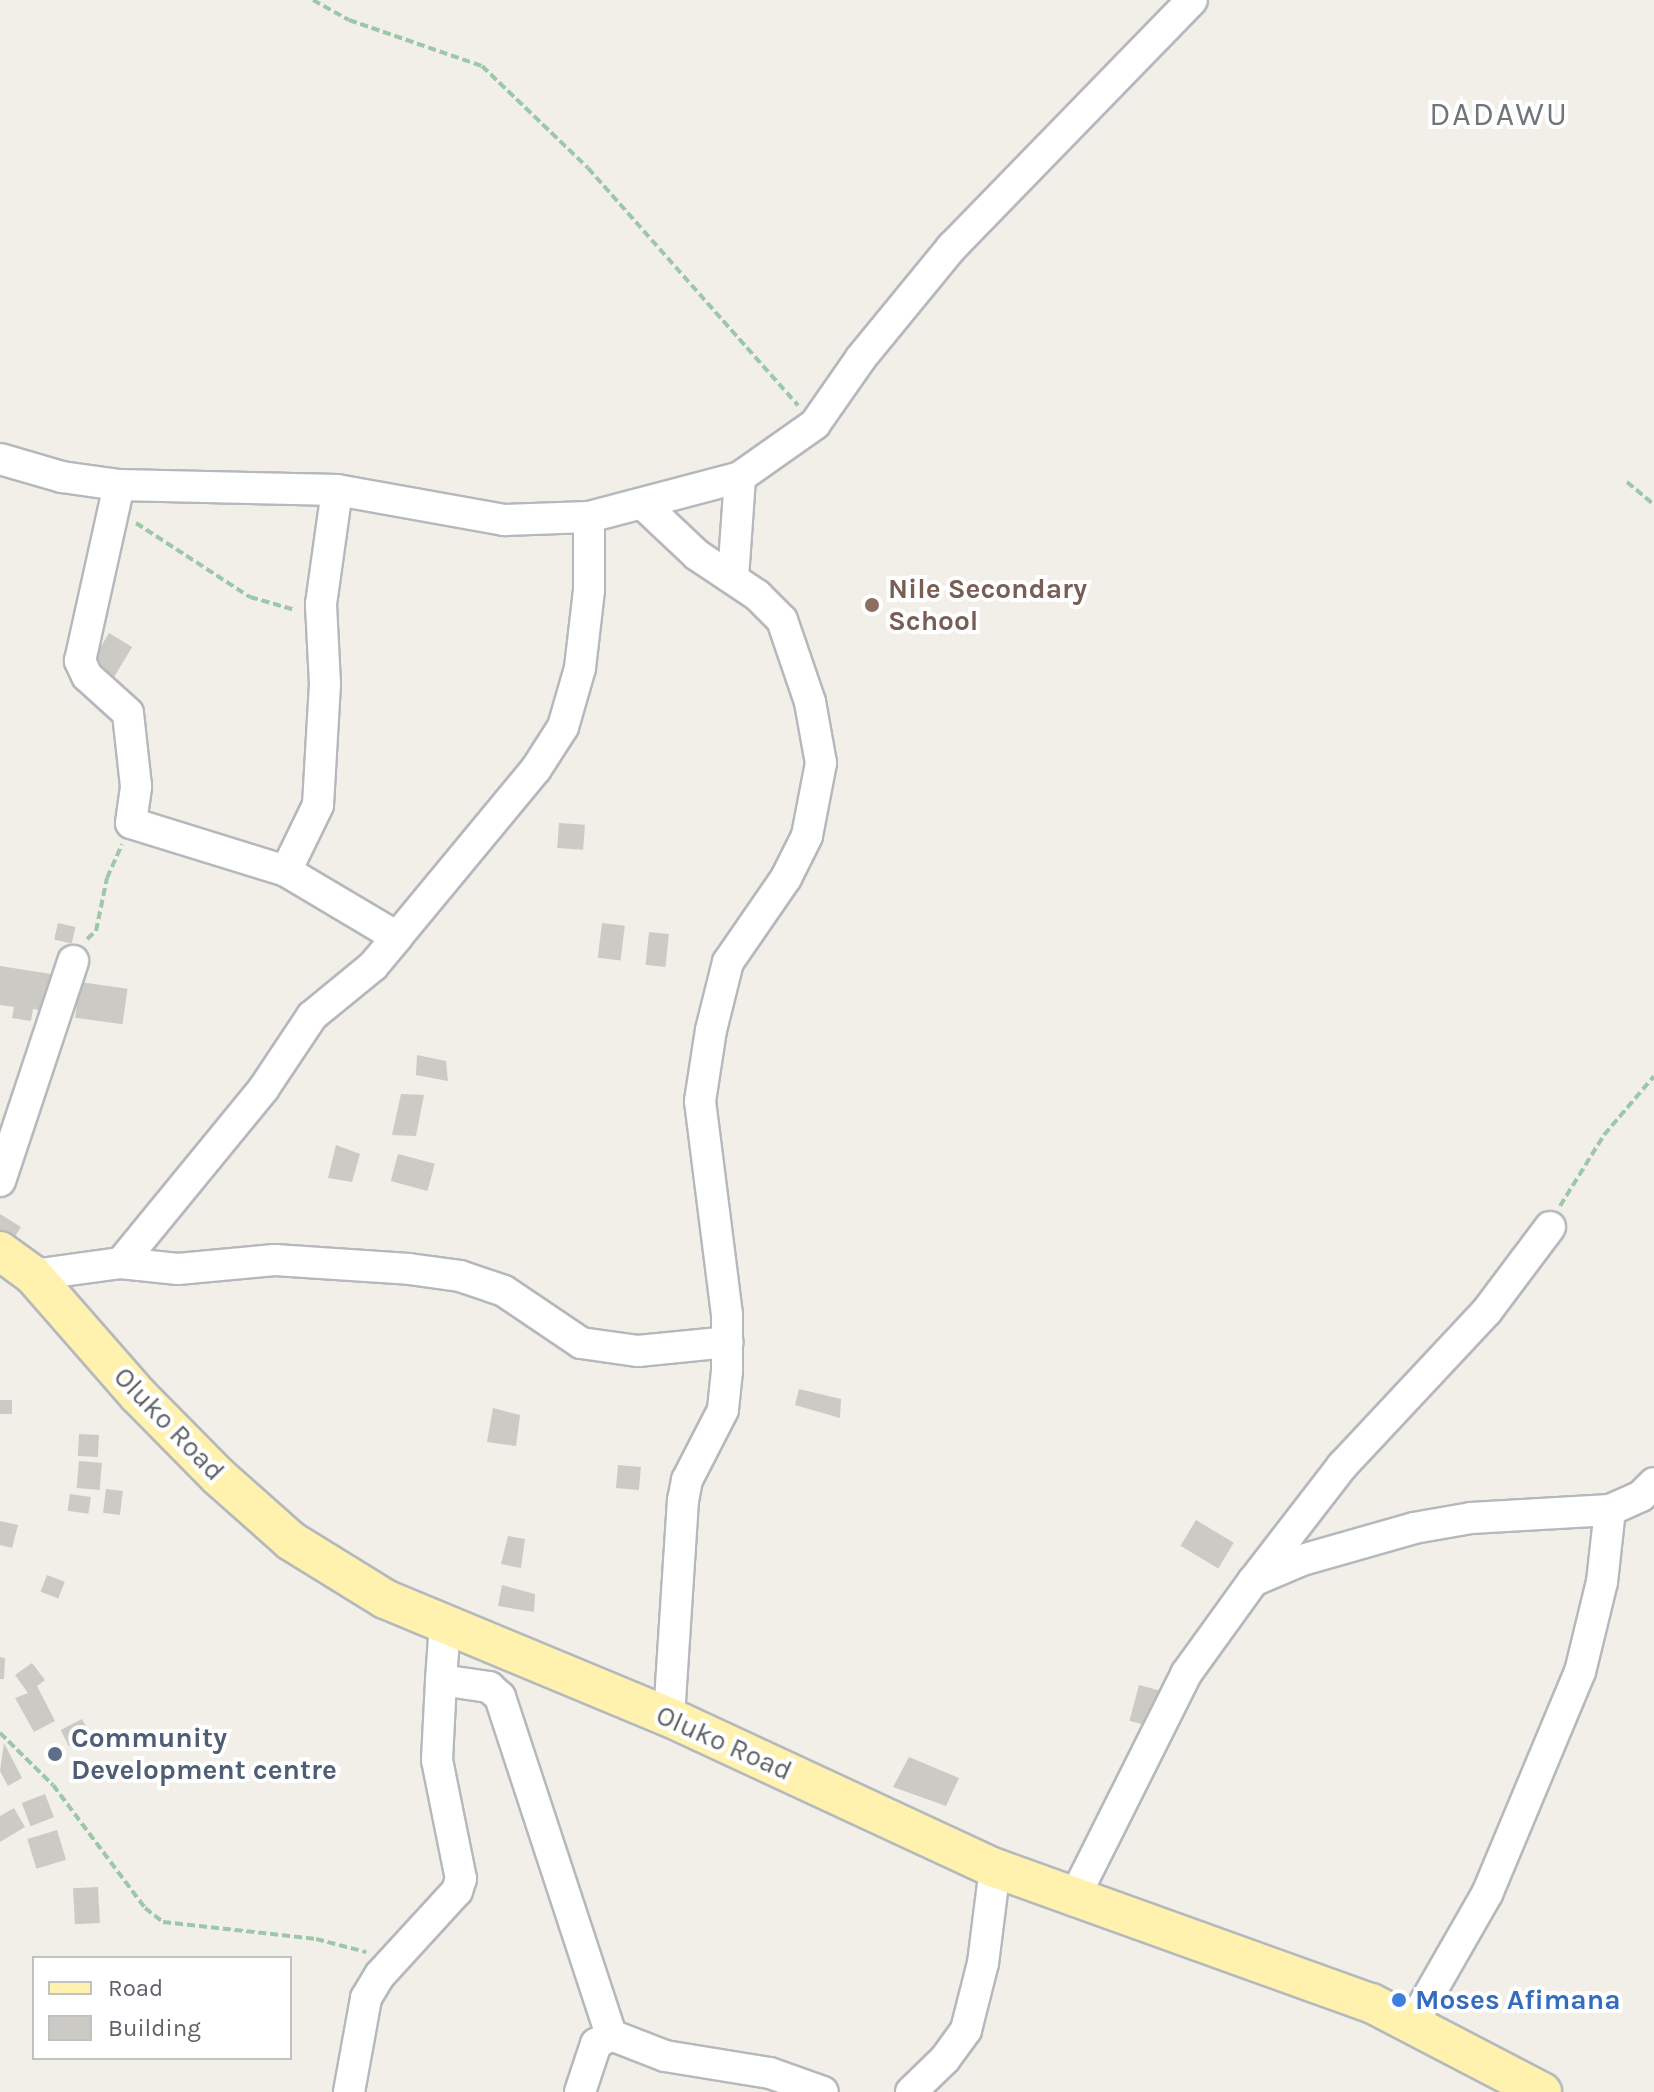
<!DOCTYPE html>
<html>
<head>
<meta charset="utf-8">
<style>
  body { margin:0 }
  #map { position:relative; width:1654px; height:2092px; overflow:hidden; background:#f1efe8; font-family:Karla,sans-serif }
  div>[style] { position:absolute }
  .building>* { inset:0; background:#cccac5; transform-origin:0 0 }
  .path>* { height:4px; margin-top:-2px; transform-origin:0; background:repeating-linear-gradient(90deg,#9cc7a9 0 8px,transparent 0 12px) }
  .roads { filter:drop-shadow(2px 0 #b5b8bc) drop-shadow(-2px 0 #b5b8bc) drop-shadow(0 2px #b5b8bc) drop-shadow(0 -2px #b5b8bc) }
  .minor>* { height:30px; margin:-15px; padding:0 15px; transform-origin:15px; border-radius:15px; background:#fff }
  .major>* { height:38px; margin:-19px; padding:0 19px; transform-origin:19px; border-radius:19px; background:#fff2af }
  .dots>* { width:22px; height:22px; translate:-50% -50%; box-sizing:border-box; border:4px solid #fff; border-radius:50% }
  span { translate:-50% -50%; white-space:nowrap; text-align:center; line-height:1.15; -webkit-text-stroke:8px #fff; paint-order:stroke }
  .education-label { font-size:28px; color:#785e54; font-weight:700 }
  .left { translate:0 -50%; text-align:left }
  .street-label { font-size:28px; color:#5f6368 }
  .service-label { font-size:28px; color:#4e5e75; font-weight:700 }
  .shop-label { font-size:28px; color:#366cbe; font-weight:700 }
  .quarter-label { font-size:32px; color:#70757a; letter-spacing:2px }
  .legend { position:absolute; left:32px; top:1956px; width:260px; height:104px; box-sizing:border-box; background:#fff; border:2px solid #bfc1c3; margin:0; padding:10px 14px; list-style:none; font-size:24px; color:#5f6368 }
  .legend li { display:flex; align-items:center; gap:16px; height:40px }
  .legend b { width:40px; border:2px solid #bfc1c3 }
</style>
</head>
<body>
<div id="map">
  <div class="building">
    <i style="left:109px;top:633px;width:27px;height:38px;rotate:31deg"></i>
    <i style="left:559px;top:823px;width:26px;height:25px;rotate:4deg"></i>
    <i style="left:58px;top:923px;width:18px;height:17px;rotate:13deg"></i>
    <i style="left:602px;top:923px;width:23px;height:35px;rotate:7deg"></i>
    <i style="left:649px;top:932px;width:20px;height:33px;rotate:6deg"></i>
    <i style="clip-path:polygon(0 966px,51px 974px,46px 1011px,33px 1009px,31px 1021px,12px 1018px,14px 1007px,0 1005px)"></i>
    <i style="left:80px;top:982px;width:48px;height:36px;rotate:8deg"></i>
    <i style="clip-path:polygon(417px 1055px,446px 1061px,448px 1081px,416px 1075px)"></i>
    <i style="clip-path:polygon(401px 1094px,424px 1095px,416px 1136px,392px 1135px)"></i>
    <i style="clip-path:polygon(336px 1145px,360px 1154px,352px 1182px,328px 1178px)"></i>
    <i style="left:398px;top:1154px;width:38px;height:28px;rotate:15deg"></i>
    <i style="clip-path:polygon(0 1214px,21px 1227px,12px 1241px,0 1233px)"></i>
    <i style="clip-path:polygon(799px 1389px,841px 1399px,840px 1418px,795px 1405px)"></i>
    <i style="left:0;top:1400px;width:12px;height:14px"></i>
    <i style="clip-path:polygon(493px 1408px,520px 1415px,516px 1446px,487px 1442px)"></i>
    <i style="left:79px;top:1434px;width:20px;height:22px;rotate:3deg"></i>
    <i style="left:79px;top:1461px;width:23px;height:27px;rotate:5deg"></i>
    <i style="left:618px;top:1465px;width:23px;height:23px;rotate:5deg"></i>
    <i style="left:106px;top:1489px;width:17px;height:24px;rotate:7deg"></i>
    <i style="left:70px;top:1494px;width:21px;height:17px;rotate:8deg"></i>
    <i style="left:1196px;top:1520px;width:44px;height:30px;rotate:31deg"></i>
    <i style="clip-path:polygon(0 1521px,18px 1525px,12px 1548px,0 1545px)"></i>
    <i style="clip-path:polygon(508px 1536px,525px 1539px,521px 1568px,501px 1564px)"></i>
    <i style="left:47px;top:1575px;width:19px;height:18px;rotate:21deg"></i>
    <i style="clip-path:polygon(502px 1585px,535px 1594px,534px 1612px,498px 1606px)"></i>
    <i style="clip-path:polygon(0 1657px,5px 1658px,4px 1679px,0 1679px)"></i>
    <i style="clip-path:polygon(32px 1663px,45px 1680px,37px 1686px,55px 1721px,34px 1732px,15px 1698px,28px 1693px,15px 1675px)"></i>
    <i style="left:1139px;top:1685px;width:23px;height:37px;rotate:15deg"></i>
    <i style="left:82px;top:1719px;width:18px;height:24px;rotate:63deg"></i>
    <i style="clip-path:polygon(4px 1743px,22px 1778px,8px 1786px,0 1771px)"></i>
    <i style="clip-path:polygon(909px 1757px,959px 1778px,946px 1806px,893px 1787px)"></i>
    <i style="left:45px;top:1794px;width:25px;height:25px;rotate:69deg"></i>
    <i style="clip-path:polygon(14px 1808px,25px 1827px,0 1842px,0 1816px)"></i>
    <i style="left:57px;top:1830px;width:31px;height:31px;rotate:73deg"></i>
    <i style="left:98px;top:1887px;width:36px;height:25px;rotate:87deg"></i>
  </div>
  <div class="path">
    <i style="left:313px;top:0;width:41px;rotate:29.1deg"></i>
    <i style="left:349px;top:20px;width:141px;rotate:19.1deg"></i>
    <i style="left:482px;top:66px;width:147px;rotate:43.9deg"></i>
    <i style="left:588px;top:168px;width:317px;rotate:48.5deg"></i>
    <i style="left:1627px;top:482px;width:35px;rotate:40deg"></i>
    <i style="left:136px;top:523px;width:136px;rotate:33deg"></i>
    <i style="left:250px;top:597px;width:47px;rotate:16.1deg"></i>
    <i style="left:87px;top:939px;width:12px;rotate:-42deg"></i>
    <i style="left:96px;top:931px;width:54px;rotate:-78.3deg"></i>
    <i style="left:107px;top:878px;width:37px;rotate:-66deg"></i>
    <i style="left:1560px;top:1206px;width:84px;rotate:-58.2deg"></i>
    <i style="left:1604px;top:1135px;width:77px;rotate:-49.7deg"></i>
    <i style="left:0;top:1733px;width:74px;rotate:44.5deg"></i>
    <i style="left:53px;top:1785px;width:154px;rotate:53.2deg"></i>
    <i style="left:145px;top:1908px;width:23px;rotate:38deg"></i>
    <i style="left:163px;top:1922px;width:154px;rotate:6.3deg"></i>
    <i style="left:316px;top:1939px;width:52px;rotate:14.6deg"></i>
  </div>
  <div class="roads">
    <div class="minor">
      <i style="left:0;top:459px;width:65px;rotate:16.2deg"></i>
      <i style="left:62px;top:477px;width:58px;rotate:8deg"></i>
      <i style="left:119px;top:485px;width:218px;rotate:1.3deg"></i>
      <i style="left:337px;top:490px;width:170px;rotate:10.2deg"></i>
      <i style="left:504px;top:520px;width:85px;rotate:-2deg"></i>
      <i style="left:589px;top:517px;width:156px;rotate:-14.8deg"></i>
      <i style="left:740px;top:477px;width:92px;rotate:-35.2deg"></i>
      <i style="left:815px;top:424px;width:80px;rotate:-55.1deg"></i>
      <i style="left:861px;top:358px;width:144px;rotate:-50.7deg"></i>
      <i style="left:952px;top:247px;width:344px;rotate:-45.8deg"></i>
      <i style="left:644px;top:505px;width:73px;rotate:43.3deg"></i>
      <i style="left:697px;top:555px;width:72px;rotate:33.7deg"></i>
      <i style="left:757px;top:595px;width:35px;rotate:45deg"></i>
      <i style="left:782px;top:620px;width:87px;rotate:71.1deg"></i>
      <i style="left:810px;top:702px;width:62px;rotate:79.8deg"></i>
      <i style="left:821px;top:763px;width:74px;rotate:100.9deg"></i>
      <i style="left:807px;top:836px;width:47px;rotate:116.6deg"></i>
      <i style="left:786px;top:878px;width:102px;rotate:124.6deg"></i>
      <i style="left:728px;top:962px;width:70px;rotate:104deg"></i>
      <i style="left:711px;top:1030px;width:72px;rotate:98.8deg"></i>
      <i style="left:700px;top:1101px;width:215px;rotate:82.8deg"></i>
      <i style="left:727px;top:1314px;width:57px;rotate:90deg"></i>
      <i style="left:727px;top:1371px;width:39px;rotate:96deg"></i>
      <i style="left:723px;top:1410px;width:79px;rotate:117.2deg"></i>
      <i style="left:687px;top:1480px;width:20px;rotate:101deg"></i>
      <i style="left:683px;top:1500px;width:217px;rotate:93.7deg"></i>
      <i style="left:733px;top:578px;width:101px;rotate:-86deg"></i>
      <i style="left:286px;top:871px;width:73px;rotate:-64.1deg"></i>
      <i style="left:318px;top:805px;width:121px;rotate:-86.7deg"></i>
      <i style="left:325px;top:684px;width:80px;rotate:-92.9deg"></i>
      <i style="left:321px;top:604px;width:115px;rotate:-82deg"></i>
      <i style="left:397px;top:937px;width:218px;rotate:-50.4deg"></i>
      <i style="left:536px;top:769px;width:50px;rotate:-57.3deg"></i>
      <i style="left:563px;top:727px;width:61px;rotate:-73.9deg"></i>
      <i style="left:580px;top:668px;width:79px;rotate:-83.4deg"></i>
      <i style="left:589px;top:590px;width:73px;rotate:-90deg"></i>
      <i style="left:0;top:1181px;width:232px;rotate:-71.6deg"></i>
      <i style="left:121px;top:1263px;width:57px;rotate:6deg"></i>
      <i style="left:178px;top:1269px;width:97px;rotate:-5.3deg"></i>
      <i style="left:275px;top:1260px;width:134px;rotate:3.8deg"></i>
      <i style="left:409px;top:1269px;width:51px;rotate:7.8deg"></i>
      <i style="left:460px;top:1276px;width:46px;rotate:18.8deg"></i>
      <i style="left:504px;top:1291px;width:93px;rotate:34deg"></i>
      <i style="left:581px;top:1343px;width:58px;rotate:8deg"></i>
      <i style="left:638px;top:1351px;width:90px;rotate:-5.7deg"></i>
      <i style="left:33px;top:1275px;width:89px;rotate:-7.8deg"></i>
      <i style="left:121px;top:1263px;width:226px;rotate:-50.7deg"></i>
      <i style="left:264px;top:1088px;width:87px;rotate:-56.3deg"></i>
      <i style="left:312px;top:1016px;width:79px;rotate:-39.3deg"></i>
      <i style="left:373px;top:966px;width:38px;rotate:-50deg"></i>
      <i style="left:397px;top:937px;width:129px;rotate:-149.3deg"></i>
      <i style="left:286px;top:871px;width:162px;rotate:-162.8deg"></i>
      <i style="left:131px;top:823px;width:37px;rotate:-82deg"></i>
      <i style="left:136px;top:786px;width:73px;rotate:-96.3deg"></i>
      <i style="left:128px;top:713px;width:55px;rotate:-137.9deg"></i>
      <i style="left:87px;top:676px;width:17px;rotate:-115deg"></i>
      <i style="left:80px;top:661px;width:180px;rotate:-77.5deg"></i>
      <i style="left:1254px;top:1580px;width:144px;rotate:-52.3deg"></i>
      <i style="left:1342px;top:1466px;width:212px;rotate:-46.9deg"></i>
      <i style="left:1487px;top:1311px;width:105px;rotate:-53.1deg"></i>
      <i style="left:445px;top:1624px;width:56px;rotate:94.1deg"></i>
      <i style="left:441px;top:1680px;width:49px;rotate:8.3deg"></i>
      <i style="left:489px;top:1687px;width:15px;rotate:42deg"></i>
      <i style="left:500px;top:1697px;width:356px;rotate:71.8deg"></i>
      <i style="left:1073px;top:1900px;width:253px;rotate:-63.4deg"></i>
      <i style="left:1186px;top:1674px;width:115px;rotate:-54.2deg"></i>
      <i style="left:1253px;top:1581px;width:53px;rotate:-23.2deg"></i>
      <i style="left:1302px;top:1560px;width:116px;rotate:-15.9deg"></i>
      <i style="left:1414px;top:1528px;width:58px;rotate:-10deg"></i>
      <i style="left:1471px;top:1518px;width:139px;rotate:-3.3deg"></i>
      <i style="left:1610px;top:1510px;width:34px;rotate:-24deg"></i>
      <i style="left:1641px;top:1496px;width:18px;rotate:-45deg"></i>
      <i style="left:1413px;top:2023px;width:149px;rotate:-60.2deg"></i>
      <i style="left:1487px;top:1894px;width:241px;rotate:-67.3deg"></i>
      <i style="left:1580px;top:1672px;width:93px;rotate:-76.3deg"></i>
      <i style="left:1602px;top:1582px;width:72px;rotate:-83.7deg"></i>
      <i style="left:349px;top:2092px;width:96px;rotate:-79.7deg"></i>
      <i style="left:366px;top:1998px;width:27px;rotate:-59deg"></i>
      <i style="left:380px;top:1975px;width:114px;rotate:-47.5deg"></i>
      <i style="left:457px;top:1891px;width:13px;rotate:-72deg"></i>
      <i style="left:461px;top:1879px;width:121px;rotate:-101.4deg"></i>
      <i style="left:437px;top:1760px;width:80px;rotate:-87.1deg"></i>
      <i style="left:580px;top:2092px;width:51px;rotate:-71.6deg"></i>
      <i style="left:596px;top:2044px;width:17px;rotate:-31deg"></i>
      <i style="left:611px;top:2035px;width:58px;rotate:21.3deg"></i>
      <i style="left:665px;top:2056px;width:106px;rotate:9.2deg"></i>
      <i style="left:770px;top:2073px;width:56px;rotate:19.7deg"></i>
      <i style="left:911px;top:2092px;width:47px;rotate:-44.1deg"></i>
      <i style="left:945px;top:2059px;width:36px;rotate:-54deg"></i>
      <i style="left:966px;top:2030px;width:69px;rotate:-75.8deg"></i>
      <i style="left:983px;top:1963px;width:96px;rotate:-82.8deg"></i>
    </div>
    <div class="major">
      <i style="left:0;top:1251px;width:41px;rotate:36deg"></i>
      <i style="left:33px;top:1275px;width:159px;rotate:48.8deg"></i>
      <i style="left:138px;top:1395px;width:115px;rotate:45.4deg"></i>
      <i style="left:219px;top:1477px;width:96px;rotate:41.6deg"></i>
      <i style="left:291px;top:1541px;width:110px;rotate:31.7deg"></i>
      <i style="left:385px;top:1599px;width:308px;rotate:22.6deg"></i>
      <i style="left:669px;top:1717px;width:359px;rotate:24.9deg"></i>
      <i style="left:995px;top:1868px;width:400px;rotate:19.8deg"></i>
      <i style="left:1371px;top:2003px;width:193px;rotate:27.5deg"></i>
    </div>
  </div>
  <div class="dots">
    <i style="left:872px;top:605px;background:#8d6e63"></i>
    <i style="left:55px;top:1754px;background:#5c6f8a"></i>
    <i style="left:1399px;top:2000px;background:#3f7fe0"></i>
  </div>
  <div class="education-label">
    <span class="left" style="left:888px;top:605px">Nile Secondary<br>School</span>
  </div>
  <div class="street-label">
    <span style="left:169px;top:1424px;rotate:46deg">Oluko Road</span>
    <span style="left:724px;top:1743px;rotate:24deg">Oluko Road</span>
  </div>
  <div class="service-label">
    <span class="left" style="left:71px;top:1754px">Community<br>Development centre</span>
  </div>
  <div class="shop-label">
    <span class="left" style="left:1415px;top:2000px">Moses Afimana</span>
  </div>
  <div class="quarter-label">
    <span style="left:1499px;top:115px">DADAWU</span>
  </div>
  <ul class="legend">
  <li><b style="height:10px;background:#fff2af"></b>Road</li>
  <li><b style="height:22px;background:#cccac5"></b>Building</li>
  </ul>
</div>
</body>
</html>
